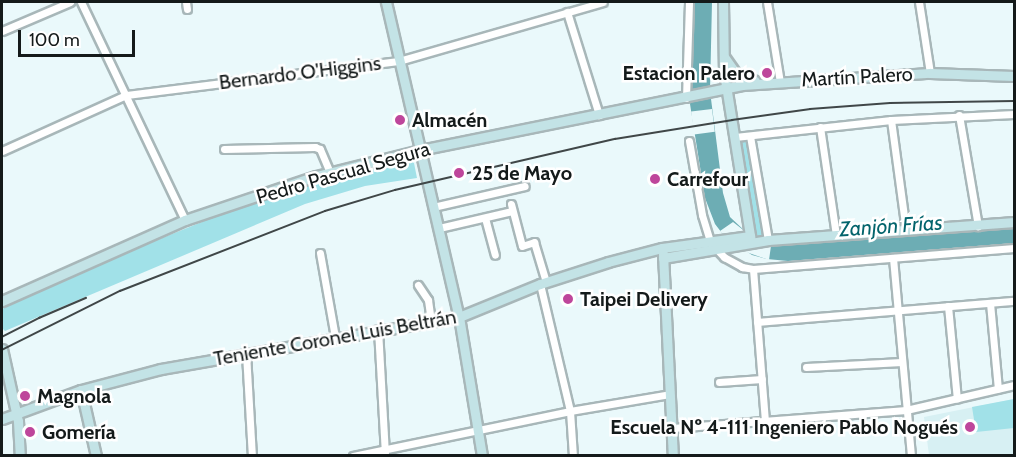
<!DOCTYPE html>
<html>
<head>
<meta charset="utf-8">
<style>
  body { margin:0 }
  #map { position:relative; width:1016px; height:457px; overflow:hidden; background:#eaf9fb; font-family:Cabin,sans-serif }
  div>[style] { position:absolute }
  .built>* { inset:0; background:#d7f0f3 }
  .green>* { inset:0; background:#a1e1e8 }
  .water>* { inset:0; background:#6dadb4 }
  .pier>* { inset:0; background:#eaf9fb; transform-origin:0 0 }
  .roads { filter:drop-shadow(2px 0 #a8b7b9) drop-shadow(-2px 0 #a8b7b9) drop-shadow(0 2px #a8b7b9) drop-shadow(0 -2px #a8b7b9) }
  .street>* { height:7px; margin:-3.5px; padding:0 3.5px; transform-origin:3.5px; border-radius:3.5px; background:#fff }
  .secondary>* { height:9px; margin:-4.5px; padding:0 4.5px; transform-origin:4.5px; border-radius:4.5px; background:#c3e3e6 }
  .tram>* { height:1.5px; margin:-0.75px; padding:0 0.75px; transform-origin:0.75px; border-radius:0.75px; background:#404748 }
  .dots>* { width:16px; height:16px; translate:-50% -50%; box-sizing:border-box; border:3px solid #fff; border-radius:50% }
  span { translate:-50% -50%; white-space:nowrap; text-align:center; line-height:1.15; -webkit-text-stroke:5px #fff; paint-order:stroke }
  .street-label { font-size:20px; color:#141a1a }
  .poi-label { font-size:20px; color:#141a1a; font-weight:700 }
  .right { translate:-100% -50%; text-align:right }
  .left { translate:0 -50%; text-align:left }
  .water-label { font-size:21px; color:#03646c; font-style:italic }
  .frame { position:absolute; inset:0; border:3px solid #141a1a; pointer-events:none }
  .scale { position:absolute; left:18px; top:30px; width:117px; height:27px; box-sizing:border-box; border:3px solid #141a1a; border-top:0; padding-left:8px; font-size:18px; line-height:21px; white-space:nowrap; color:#141a1a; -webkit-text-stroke:4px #fff; paint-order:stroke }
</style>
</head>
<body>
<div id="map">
  <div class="built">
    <i style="clip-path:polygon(1014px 399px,1014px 455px,929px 455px,924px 417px)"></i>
  </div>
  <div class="green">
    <i style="clip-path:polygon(750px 136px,768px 240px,751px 244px,735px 138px)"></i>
    <i style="clip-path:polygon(404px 158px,414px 163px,417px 178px,365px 186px,305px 204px,12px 328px,5px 331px,2px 328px,2px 309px,115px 257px,244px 205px,309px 183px)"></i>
    <i style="clip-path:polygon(1014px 399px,1014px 428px,976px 432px,972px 407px)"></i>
  </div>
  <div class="water">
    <i style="clip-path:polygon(694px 2px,712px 2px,710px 91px,723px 193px,730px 217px,747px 233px,772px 246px,1014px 228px,1014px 243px,788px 261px,767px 259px,752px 255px,725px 237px,715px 224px,705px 198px,690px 104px)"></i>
  </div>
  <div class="pier">
    <i style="left:712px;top:109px;width:23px;height:21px;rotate:83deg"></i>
    <i style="clip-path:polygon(733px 222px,751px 236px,771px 246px,769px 260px,746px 252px,725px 237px,720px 231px)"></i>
  </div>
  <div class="roads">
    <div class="street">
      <i style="left:81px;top:2px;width:242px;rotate:64.5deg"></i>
      <i style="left:186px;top:2px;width:7px;rotate:82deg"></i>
      <i style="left:767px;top:2px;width:81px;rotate:80.8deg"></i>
      <i style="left:919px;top:2px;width:72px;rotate:81.2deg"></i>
      <i style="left:567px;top:12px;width:108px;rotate:72.7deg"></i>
      <i style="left:2px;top:31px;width:74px;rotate:-23.1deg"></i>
      <i style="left:686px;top:98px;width:96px;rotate:-88.2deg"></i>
      <i style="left:959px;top:115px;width:113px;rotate:80.3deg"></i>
      <i style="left:891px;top:120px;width:112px;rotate:82.3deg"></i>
      <i style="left:820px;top:127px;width:109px;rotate:81.6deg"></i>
      <i style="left:750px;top:136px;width:106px;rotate:80.2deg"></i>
      <i style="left:735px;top:137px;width:157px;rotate:-6.2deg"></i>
      <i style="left:891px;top:120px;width:123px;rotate:-2.8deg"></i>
      <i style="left:689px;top:141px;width:75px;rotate:80deg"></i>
      <i style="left:702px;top:215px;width:28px;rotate:73deg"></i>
      <i style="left:710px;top:242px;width:21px;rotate:47deg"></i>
      <i style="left:724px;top:257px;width:21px;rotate:29deg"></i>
      <i style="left:742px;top:267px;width:11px;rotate:10deg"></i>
      <i style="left:753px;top:269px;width:262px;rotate:-4.6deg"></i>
      <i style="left:224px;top:149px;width:91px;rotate:-1.3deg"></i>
      <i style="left:315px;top:147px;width:5px;rotate:22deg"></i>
      <i style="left:320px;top:149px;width:25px;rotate:67deg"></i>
      <i style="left:2px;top:151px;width:136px;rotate:-24.3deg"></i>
      <i style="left:126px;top:95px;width:275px;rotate:-7.1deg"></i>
      <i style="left:399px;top:61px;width:212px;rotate:-16.1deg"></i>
      <i style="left:511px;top:204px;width:43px;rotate:75.3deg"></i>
      <i style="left:522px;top:246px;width:13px;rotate:-18deg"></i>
      <i style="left:534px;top:242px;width:42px;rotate:73.3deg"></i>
      <i style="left:433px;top:207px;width:94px;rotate:-12.9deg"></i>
      <i style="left:485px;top:218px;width:38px;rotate:75deg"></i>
      <i style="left:439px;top:228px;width:75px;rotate:-13.1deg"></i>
      <i style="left:320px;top:253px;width:85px;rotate:79.9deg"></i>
      <i style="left:893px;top:258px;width:199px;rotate:84.8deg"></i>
      <i style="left:753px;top:269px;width:152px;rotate:85.5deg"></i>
      <i style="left:540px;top:284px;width:130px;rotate:76.7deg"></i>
      <i style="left:570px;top:411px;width:45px;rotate:86.2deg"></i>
      <i style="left:418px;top:285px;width:18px;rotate:56deg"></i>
      <i style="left:428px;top:300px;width:22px;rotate:82deg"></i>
      <i style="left:990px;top:303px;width:86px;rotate:84.7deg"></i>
      <i style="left:948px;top:306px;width:93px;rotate:84.5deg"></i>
      <i style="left:757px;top:322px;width:258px;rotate:-4.7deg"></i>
      <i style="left:378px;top:329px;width:127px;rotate:86.8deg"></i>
      <i style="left:246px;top:353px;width:103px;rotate:86.7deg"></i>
      <i style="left:806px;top:367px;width:96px;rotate:-3deg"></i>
      <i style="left:719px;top:382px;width:43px;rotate:-4deg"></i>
      <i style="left:672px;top:428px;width:235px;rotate:-4.4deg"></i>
      <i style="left:906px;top:410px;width:111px;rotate:-13deg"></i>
      <i style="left:353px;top:456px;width:222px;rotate:-11.7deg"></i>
      <i style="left:570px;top:411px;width:101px;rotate:-9.6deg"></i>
    </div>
    <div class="secondary">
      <i style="left:386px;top:2px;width:323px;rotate:77deg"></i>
      <i style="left:459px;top:317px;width:141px;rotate:80.6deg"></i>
      <i style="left:723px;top:2px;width:71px;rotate:89.2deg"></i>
      <i style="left:724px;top:73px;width:171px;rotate:80.9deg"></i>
      <i style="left:725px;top:58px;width:19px;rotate:55deg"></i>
      <i style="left:736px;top:74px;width:20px;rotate:20deg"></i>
      <i style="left:663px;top:254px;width:202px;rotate:87.2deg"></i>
      <i style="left:663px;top:258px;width:107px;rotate:-9.7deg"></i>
      <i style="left:768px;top:240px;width:247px;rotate:-4.2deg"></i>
      <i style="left:2px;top:301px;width:200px;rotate:-23.9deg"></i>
      <i style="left:185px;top:220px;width:138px;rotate:-18.6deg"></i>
      <i style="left:316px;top:176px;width:107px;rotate:-14deg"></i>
      <i style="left:420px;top:150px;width:328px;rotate:-11.4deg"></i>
      <i style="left:742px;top:85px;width:188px;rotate:-3.7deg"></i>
      <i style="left:930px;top:73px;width:84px;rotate:2deg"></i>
      <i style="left:2px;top:349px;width:74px;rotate:77.5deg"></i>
      <i style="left:18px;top:421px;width:35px;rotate:87deg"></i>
      <i style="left:81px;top:390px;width:68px;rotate:77.2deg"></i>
      <i style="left:2px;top:419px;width:84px;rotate:-20.2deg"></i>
      <i style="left:81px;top:390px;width:83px;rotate:-14.7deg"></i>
      <i style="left:161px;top:369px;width:303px;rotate:-9.9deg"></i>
      <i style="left:459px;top:317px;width:87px;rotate:-22.2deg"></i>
      <i style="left:540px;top:284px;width:71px;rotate:-17.9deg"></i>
      <i style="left:608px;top:262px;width:56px;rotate:-14.5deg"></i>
      <i style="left:662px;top:248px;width:89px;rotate:-7.8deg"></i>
    </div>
  </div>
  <div class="tram">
    <i style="left:2px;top:337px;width:42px;rotate:-27.2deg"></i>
    <i style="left:39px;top:318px;width:51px;rotate:-23.1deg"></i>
    <i style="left:2px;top:350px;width:132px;rotate:-26.6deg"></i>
    <i style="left:120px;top:291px;width:220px;rotate:-21.3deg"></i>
    <i style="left:325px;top:211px;width:73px;rotate:-16.7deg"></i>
    <i style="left:395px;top:190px;width:226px;rotate:-13.1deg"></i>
    <i style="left:615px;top:139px;width:119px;rotate:-9.2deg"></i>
    <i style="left:732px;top:120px;width:79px;rotate:-8deg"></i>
    <i style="left:810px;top:109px;width:80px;rotate:-4.3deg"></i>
    <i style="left:890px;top:103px;width:124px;rotate:-0.9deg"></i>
  </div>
  <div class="dots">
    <i style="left:767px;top:73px;background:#be469b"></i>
    <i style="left:400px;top:120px;background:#be469b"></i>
    <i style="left:459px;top:173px;background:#be469b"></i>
    <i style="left:655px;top:179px;background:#be469b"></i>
    <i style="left:568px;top:299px;background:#be469b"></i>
    <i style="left:25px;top:396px;background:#be469b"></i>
    <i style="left:970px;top:427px;background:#be469b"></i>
    <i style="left:30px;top:432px;background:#be469b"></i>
  </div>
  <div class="street-label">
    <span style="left:300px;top:73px;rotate:-7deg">Bernardo O'Higgins</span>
    <span style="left:857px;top:77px;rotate:-3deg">Martín Palero</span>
    <span style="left:343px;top:173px;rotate:-16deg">Pedro Pascual Segura</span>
    <span style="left:335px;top:338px;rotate:-10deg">Teniente Coronel Luis Beltrán</span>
  </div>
  <div class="poi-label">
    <span class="right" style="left:755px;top:73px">Estacion Palero</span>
    <span class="left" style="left:412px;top:120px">Almacén</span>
    <span class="left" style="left:472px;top:173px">25 de Mayo</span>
    <span class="left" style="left:667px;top:179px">Carrefour</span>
    <span class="left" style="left:580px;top:299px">Taipei Delivery</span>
    <span class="left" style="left:37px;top:396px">Magnola</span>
    <span class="right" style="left:958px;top:427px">Escuela Nº 4-111 Ingeniero Pablo Nogués</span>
    <span class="left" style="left:42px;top:432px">Gomería</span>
  </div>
  <div class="water-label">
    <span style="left:891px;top:226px;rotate:-4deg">Zanjón Frías</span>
  </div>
  <div class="frame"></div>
  <div class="scale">100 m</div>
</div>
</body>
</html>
